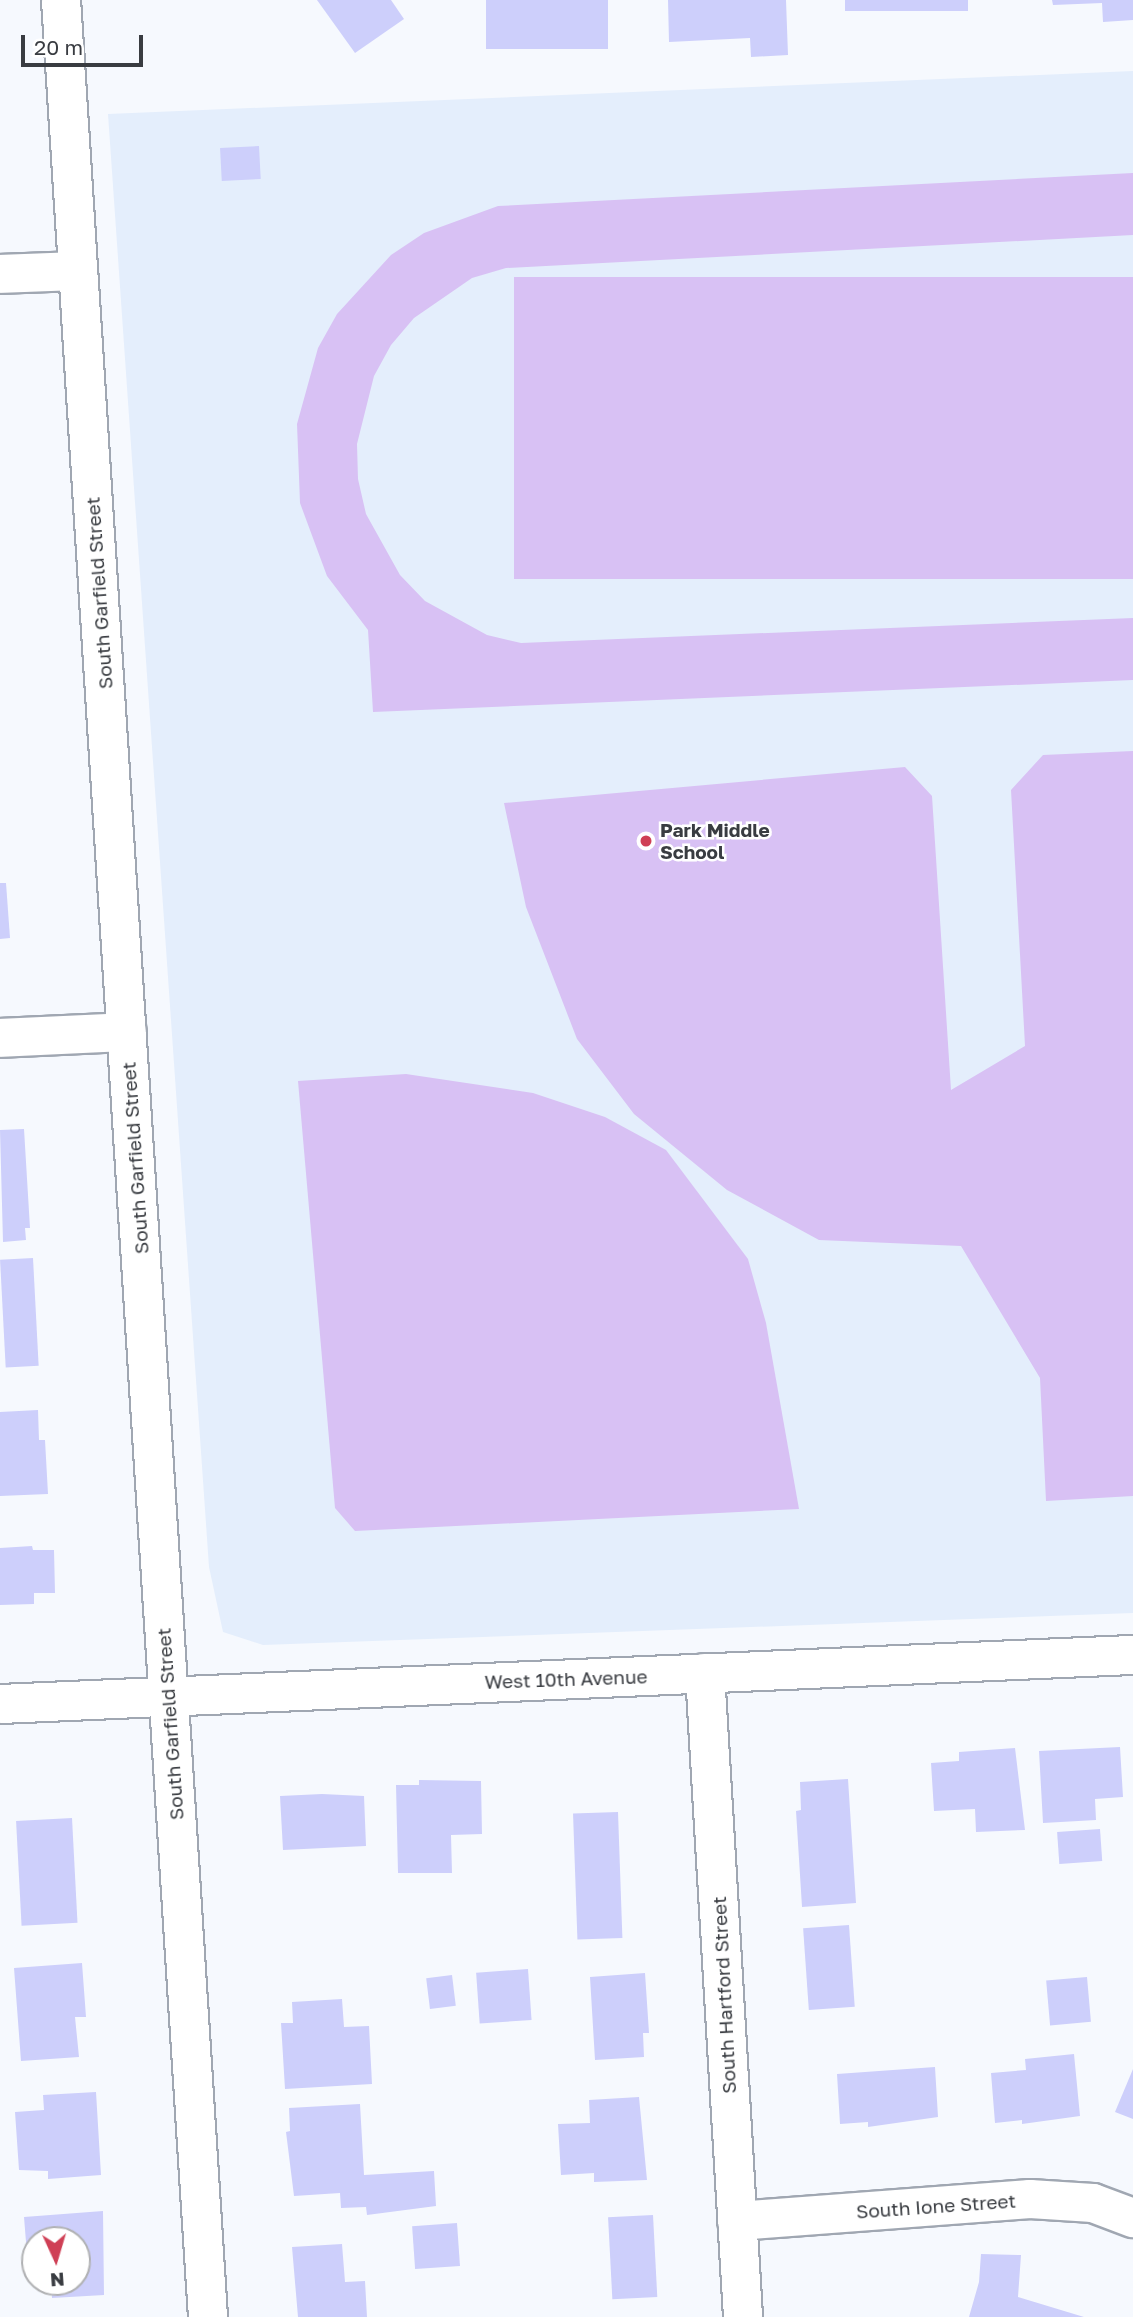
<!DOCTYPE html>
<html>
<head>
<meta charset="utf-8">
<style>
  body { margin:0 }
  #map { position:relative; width:1133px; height:2317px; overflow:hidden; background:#f6f9fe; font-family:"Golos Text",sans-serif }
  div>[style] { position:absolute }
  .built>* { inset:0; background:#e4eefc }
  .green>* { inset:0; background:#d8c1f4; transform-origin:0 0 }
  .building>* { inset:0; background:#cdcffb; transform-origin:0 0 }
  .roads { filter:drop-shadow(2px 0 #a0a7b2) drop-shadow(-2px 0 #a0a7b2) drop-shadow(0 2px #a0a7b2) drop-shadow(0 -2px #a0a7b2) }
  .street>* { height:38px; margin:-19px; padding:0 19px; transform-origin:19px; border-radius:19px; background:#fff }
  .secondary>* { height:38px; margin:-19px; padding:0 19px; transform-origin:19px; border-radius:19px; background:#fff }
  .dots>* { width:19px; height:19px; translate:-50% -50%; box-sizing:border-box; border:4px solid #fff; border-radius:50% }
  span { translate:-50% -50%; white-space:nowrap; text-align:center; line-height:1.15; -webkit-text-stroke:5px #fff; paint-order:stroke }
  .street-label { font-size:19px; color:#393c41 }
  .poi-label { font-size:19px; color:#393c41; font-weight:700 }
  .left { translate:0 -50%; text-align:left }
  .north { position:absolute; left:21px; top:2226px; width:70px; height:70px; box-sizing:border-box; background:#fff; border:2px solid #b0b1b3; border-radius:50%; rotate:176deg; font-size:19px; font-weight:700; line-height:28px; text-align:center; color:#393c41 }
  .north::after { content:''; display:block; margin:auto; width:24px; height:32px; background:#cf3f55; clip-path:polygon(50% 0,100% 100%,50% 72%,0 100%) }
  .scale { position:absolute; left:21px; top:35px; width:122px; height:32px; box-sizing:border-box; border:4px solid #393c41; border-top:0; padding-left:9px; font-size:21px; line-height:24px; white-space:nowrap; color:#393c41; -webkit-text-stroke:5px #fff; paint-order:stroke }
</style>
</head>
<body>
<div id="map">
  <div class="built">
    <i style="clip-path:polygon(1133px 71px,1133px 1613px,263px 1645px,223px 1632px,209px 1567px,108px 114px)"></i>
  </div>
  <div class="green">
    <i style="clip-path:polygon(1133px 173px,1133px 235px,506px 268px,472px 278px,414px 318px,391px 345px,374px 376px,357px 444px,358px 479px,366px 514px,400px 575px,425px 601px,487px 635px,521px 643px,1133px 618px,1133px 680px,373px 712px,368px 630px,327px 576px,300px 503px,297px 424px,318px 348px,337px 314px,391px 255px,424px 233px,498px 206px)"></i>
    <i style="left:1133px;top:277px;width:302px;height:619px;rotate:90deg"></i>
    <i style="clip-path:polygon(1133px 751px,1133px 1496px,1046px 1501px,1040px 1378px,961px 1246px,819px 1240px,727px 1190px,634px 1114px,577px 1039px,526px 907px,504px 803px,905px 767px,932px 796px,951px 1090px,1025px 1046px,1011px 790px,1043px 755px)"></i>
    <i style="clip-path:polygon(406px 1074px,533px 1093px,605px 1117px,666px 1150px,748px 1259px,766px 1323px,799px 1509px,355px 1531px,335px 1508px,298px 1081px)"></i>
  </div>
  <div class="building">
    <i style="clip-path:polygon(317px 0,391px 0,404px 19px,355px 53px)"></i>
    <i style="left:486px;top:0;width:122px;height:49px"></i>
    <i style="clip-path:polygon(668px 0,786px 0,788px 55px,751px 57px,750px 38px,669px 42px)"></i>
    <i style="left:845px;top:0;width:123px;height:11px"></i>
    <i style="clip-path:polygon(1052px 0,1133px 0,1133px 20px,1103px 22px,1102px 3px,1053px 5px)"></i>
    <i style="left:259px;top:146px;width:33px;height:39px;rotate:87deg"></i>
    <i style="clip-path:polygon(0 883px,6px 883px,10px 938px,0 939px)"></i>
    <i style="clip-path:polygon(24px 1129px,30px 1228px,25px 1228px,26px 1240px,3px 1242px,0 1130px)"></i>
    <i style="left:33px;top:1258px;width:108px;height:33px;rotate:87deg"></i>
    <i style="clip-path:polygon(38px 1410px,39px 1440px,45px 1440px,48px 1494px,0 1496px,0 1412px)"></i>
    <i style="clip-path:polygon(32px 1546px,33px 1550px,54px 1550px,55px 1593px,34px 1593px,34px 1604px,0 1605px,0 1548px)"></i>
    <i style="clip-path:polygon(1120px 1747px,1123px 1797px,1095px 1799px,1096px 1820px,1043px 1823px,1039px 1751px)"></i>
    <i style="clip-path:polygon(1015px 1748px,1025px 1830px,976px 1832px,975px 1809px,934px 1811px,931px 1763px,959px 1761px,959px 1752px)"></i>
    <i style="clip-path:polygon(848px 1779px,856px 1903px,802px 1907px,796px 1811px,801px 1810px,800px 1782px)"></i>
    <i style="clip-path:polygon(419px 1780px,481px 1781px,482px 1834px,451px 1835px,452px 1873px,398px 1873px,396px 1785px,419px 1785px)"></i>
    <i style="clip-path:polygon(322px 1794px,364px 1796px,366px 1846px,283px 1850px,280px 1796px)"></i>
    <i style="left:618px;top:1812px;width:126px;height:45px;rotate:88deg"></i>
    <i style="left:72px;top:1818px;width:105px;height:56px;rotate:87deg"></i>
    <i style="left:1100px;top:1829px;width:32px;height:43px;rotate:86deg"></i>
    <i style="left:849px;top:1925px;width:82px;height:46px;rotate:86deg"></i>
    <i style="clip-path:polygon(82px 1963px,86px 2017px,75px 2017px,79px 2057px,21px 2061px,14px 1968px)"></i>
    <i style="left:528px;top:1969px;width:51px;height:52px;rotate:86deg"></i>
    <i style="clip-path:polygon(645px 1973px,649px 2033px,643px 2033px,644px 2057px,595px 2060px,590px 1977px)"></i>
    <i style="left:452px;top:1975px;width:31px;height:26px;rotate:83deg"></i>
    <i style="left:1087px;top:1977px;width:45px;height:41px;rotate:85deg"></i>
    <i style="clip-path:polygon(342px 1999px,344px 2027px,369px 2026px,372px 2084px,285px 2089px,281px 2023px,293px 2023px,292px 2002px)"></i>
    <i style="clip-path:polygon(1074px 2054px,1080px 2116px,1022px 2124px,1022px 2120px,995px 2123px,991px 2073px,1026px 2070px,1025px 2059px)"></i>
    <i style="clip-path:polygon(935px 2067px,938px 2117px,868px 2127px,868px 2122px,840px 2124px,837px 2074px)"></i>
    <i style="clip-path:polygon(1133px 2069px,1133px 2119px,1115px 2112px)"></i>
    <i style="clip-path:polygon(96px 2092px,101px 2175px,48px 2179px,48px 2171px,19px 2170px,15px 2112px,44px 2110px,43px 2095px)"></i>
    <i style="clip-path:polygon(639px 2097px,647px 2180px,594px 2182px,594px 2173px,561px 2175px,558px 2124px,590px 2123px,589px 2100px)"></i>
    <i style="clip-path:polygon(360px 2104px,364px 2175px,434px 2171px,436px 2206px,367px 2215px,366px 2207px,341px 2208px,340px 2193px,294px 2196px,286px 2132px,290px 2131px,289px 2108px)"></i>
    <i style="clip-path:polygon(103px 2211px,104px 2295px,52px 2298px,51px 2282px,77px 2282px,77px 2240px,35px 2240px,35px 2266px,28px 2267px,24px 2217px)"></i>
    <i style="left:653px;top:2215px;width:82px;height:45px;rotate:87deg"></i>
    <i style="left:457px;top:2223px;width:43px;height:45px;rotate:86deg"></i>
    <i style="clip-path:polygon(342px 2244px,345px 2282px,365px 2281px,367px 2317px,298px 2317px,292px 2247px)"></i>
    <i style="clip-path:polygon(981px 2254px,1021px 2255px,1018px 2297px,1084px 2317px,969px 2317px,979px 2282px)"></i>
  </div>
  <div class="roads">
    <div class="street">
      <i style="left:0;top:274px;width:78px;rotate:-2.2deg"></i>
      <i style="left:0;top:1038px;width:127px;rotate:-2.7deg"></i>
      <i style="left:705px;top:1673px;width:645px;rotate:86.62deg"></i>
      <i style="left:737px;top:2221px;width:294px;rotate:-4.3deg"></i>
      <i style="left:1030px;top:2199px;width:63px;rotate:3.6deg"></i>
      <i style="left:1093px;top:2203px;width:43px;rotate:20.6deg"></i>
    </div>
    <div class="secondary">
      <i style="left:61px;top:0;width:2322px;rotate:86.37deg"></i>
      <i style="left:0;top:1704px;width:1134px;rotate:-2.48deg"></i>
    </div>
  </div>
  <div class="dots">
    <i style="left:646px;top:841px;background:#cf3f55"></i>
  </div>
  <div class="street-label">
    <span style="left:99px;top:593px;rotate:-94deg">South Garfield Street</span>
    <span style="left:135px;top:1158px;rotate:-94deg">South Garfield Street</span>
    <span style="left:566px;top:1679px;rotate:-2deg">West 10th Avenue</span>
    <span style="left:170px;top:1724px;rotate:-94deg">South Garfield Street</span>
    <span style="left:724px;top:1995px;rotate:-93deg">South Hartford Street</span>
    <span style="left:936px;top:2206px;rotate:-4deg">South Ione Street</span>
  </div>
  <div class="poi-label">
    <span class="left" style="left:660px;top:841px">Park Middle<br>School</span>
  </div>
  <div class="north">N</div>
  <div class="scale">20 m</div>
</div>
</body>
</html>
